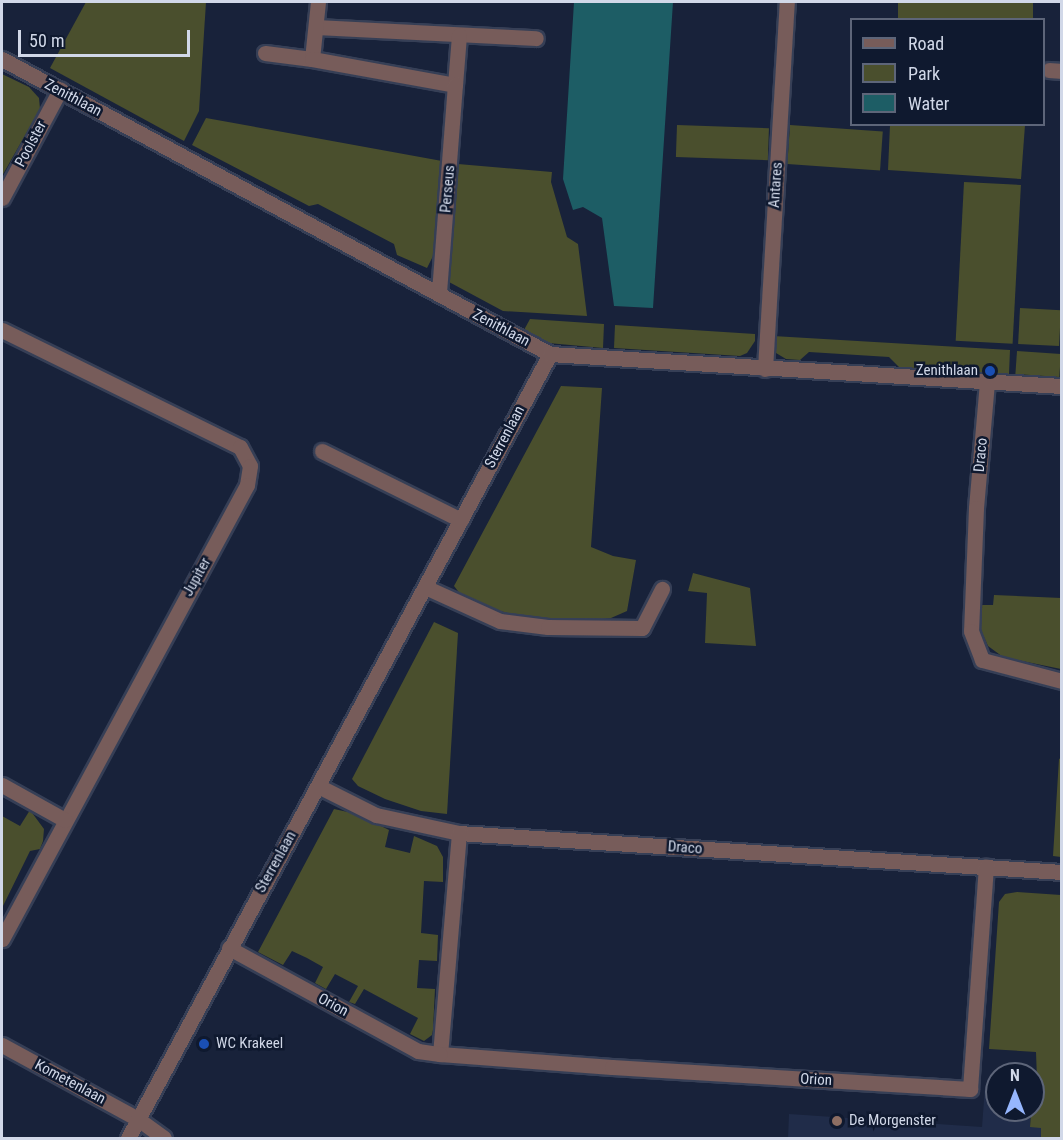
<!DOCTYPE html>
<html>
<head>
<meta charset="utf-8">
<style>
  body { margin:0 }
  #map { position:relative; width:1063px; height:1140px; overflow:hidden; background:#18223a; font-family:"Roboto Condensed",sans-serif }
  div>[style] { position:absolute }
  .built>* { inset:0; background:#202c49 }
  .green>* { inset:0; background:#4a4f2d; transform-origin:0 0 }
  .water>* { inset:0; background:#1d5d65 }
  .roads { filter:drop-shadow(2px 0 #363f56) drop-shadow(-2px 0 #363f56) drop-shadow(0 2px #363f56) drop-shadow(0 -2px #363f56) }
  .minor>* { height:15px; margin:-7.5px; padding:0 7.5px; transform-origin:7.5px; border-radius:7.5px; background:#775c5a }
  .tertiary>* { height:15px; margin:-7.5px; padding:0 7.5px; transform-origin:7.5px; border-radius:7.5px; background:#775c5a }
  .dots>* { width:16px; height:16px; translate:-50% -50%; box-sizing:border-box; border:3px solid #0f192f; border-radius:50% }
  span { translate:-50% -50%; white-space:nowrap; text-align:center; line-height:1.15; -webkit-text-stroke:5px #0f192f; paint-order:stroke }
  .street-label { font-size:15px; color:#d1d8e8 }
  .poi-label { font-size:15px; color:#d1d8e8 }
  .right { translate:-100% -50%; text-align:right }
  .left { translate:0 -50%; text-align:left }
  .frame { position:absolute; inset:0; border:3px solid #d1d8e8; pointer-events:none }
  .legend { position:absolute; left:850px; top:18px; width:195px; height:108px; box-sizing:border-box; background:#0f192f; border:2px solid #5d6579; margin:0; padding:8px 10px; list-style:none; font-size:18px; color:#d1d8e8 }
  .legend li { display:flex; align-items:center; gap:12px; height:30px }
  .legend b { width:30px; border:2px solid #5d6579 }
  .north { position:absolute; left:985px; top:1062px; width:60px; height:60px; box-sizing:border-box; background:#0f192f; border:2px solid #5d6579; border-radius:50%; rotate:0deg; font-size:16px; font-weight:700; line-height:24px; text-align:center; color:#d1d8e8 }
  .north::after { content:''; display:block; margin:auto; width:21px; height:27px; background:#96b6fd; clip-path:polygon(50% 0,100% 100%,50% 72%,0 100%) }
  .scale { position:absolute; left:18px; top:30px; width:172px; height:27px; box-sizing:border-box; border:3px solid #d1d8e8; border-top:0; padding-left:8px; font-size:18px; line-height:21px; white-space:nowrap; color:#d1d8e8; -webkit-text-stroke:4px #0f192f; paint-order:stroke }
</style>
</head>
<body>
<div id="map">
  <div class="built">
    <i style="clip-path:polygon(985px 1087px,997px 1087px,997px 1110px,1031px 1110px,1030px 1126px,1041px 1127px,1041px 1138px,788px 1138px,789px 1114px,982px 1127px)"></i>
  </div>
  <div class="green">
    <i style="clip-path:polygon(86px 2px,206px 2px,199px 111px,184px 141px,50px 68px)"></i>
    <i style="left:898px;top:2px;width:135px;height:17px"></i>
    <i style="clip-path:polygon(2px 74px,29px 87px,39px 98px,40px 109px,2px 176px)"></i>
    <i style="clip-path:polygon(206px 118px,442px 161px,434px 254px,427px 268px,397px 255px,394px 244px,318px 204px,309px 206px,192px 145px)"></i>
    <i style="left:677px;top:125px;width:92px;height:32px;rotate:2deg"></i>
    <i style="left:790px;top:125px;width:93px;height:39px;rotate:4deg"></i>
    <i style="clip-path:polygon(890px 125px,1025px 125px,1021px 179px,888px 170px)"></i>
    <i style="clip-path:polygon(458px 164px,552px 172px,551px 182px,567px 237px,578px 244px,587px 316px,503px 311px,449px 282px)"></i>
    <i style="left:964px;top:182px;width:57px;height:159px;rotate:3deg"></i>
    <i style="left:1020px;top:308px;width:41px;height:36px;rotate:3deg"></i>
    <i style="clip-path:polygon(530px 319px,604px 324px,603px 348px,548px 343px,524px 330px)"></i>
    <i style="clip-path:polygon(615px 325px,755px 334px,755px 341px,747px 353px,740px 356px,614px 348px)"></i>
    <i style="clip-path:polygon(773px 336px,1010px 350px,1009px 374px,899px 367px,889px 357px,809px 352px,800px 360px,786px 359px,776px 353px)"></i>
    <i style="left:1017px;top:351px;width:44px;height:23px;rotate:4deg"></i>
    <i style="clip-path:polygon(561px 386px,602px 388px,591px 547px,613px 556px,636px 560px,627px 611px,611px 618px,583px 621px,545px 620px,511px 614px,476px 604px,461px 595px,454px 586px)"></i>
    <i style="clip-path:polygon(693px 573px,750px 588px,756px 646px,705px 643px,707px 593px,688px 591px)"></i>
    <i style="clip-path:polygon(994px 595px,1061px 598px,1061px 669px,1003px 657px,988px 646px,980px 628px,980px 605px,993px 605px)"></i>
    <i style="clip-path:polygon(434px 622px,458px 633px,447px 814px,421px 811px,385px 799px,358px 786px,352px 779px)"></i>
    <i style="clip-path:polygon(1061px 758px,1061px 857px,1053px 856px,1059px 759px)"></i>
    <i style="clip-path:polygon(334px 809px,357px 814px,389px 830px,385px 847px,410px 853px,414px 836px,437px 846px,443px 857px,443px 882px,424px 881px,421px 933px,438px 935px,437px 961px,419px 960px,417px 988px,435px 989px,433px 1030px,432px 1035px,424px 1041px,410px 1034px,418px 1018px,364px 989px,355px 1004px,349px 1002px,358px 986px,335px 974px,326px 989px,315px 983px,323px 967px,307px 958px,292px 951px,283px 965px,258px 952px)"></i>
    <i style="clip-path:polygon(30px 810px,44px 829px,43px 841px,40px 849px,30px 851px,2px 908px,2px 816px,20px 826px)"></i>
    <i style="clip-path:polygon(1017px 892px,1061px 895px,1061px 1138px,1041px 1138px,1041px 1128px,1030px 1127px,1033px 1089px,1037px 1080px,1036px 1052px,989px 1049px,999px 902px,1005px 894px)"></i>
  </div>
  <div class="water">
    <i style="clip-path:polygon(574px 2px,673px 2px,653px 308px,614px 306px,602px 218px,583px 207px,573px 210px,563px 179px)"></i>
  </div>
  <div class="roads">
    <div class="minor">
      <i style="left:316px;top:27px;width:220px;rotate:2.9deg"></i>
      <i style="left:265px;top:53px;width:47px;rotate:7.3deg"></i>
      <i style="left:312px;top:59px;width:57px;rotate:-84deg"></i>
      <i style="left:312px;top:59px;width:145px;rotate:10.3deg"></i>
      <i style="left:455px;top:85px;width:50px;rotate:-85.4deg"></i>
      <i style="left:1049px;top:70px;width:13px;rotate:4deg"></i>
      <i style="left:2px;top:198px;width:123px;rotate:-61.8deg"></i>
      <i style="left:439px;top:292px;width:208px;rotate:-85.6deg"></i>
      <i style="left:2px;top:330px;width:265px;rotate:26.2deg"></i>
      <i style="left:240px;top:447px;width:21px;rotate:62deg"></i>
      <i style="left:250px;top:466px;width:19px;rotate:99deg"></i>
      <i style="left:247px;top:485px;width:516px;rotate:118.35deg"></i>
      <i style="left:765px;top:369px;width:368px;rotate:-86.6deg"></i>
      <i style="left:987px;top:382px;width:126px;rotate:95deg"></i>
      <i style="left:976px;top:508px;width:123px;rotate:92.3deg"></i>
      <i style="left:971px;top:631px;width:31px;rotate:69deg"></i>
      <i style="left:982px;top:660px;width:83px;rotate:14.7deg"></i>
      <i style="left:322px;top:451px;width:155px;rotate:26.4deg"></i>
      <i style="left:425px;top:587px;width:82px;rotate:24.4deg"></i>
      <i style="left:500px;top:621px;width:48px;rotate:7.1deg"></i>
      <i style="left:548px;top:627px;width:94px;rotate:0.6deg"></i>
      <i style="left:642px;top:628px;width:44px;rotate:-62.9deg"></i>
      <i style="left:2px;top:785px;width:72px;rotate:29.1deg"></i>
      <i style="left:318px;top:786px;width:65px;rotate:26.6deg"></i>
      <i style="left:376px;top:815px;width:85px;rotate:12.2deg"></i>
      <i style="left:459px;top:833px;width:604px;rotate:3.7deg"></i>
      <i style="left:459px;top:833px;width:222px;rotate:94.9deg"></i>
      <i style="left:440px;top:1054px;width:172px;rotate:4.3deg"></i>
      <i style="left:612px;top:1067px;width:359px;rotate:3.5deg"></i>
      <i style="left:970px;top:1089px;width:223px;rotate:-85.9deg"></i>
      <i style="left:229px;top:948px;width:215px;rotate:28.6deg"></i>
      <i style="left:418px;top:1051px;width:22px;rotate:8deg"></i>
      <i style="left:2px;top:1045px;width:155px;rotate:28.6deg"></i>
      <i style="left:138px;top:1119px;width:32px;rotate:36deg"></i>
      <i style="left:128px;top:1138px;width:890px;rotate:-61.71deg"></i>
    </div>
    <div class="tertiary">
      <i style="left:2px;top:59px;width:622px;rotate:28.29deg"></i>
      <i style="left:550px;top:354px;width:513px;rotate:3.58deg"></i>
    </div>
  </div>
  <div class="dots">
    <i style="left:990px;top:371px;background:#1a4fb4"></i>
    <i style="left:204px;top:1044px;background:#1a4fb4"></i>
    <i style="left:837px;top:1121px;background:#8d6e63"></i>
  </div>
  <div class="street-label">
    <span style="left:73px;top:98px;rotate:28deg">Zenithlaan</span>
    <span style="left:31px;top:144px;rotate:-62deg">Poolster</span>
    <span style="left:776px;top:185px;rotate:-86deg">Antares</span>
    <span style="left:448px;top:189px;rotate:-85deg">Perseus</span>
    <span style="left:501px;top:328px;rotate:28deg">Zenithlaan</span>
    <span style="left:505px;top:437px;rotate:-62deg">Sterrenlaan</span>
    <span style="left:981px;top:455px;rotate:-85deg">Draco</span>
    <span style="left:197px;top:577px;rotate:-61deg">Jupiter</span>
    <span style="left:685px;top:848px;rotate:4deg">Draco</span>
    <span style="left:276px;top:862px;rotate:-61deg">Sterrenlaan</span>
    <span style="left:333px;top:1005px;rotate:28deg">Orion</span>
    <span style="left:816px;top:1080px;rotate:3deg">Orion</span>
    <span style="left:70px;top:1082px;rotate:28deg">Kometenlaan</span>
  </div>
  <div class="poi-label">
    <span class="right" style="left:978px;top:371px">Zenithlaan</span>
    <span class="left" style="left:216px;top:1044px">WC Krakeel</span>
    <span class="left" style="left:849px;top:1121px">De Morgenster</span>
  </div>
  <div class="frame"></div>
  <ul class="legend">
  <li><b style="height:8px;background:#775c5a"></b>Road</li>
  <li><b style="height:16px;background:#4a4f2d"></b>Park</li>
  <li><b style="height:16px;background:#1d5d65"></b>Water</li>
  </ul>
  <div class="north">N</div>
  <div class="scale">50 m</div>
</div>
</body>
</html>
